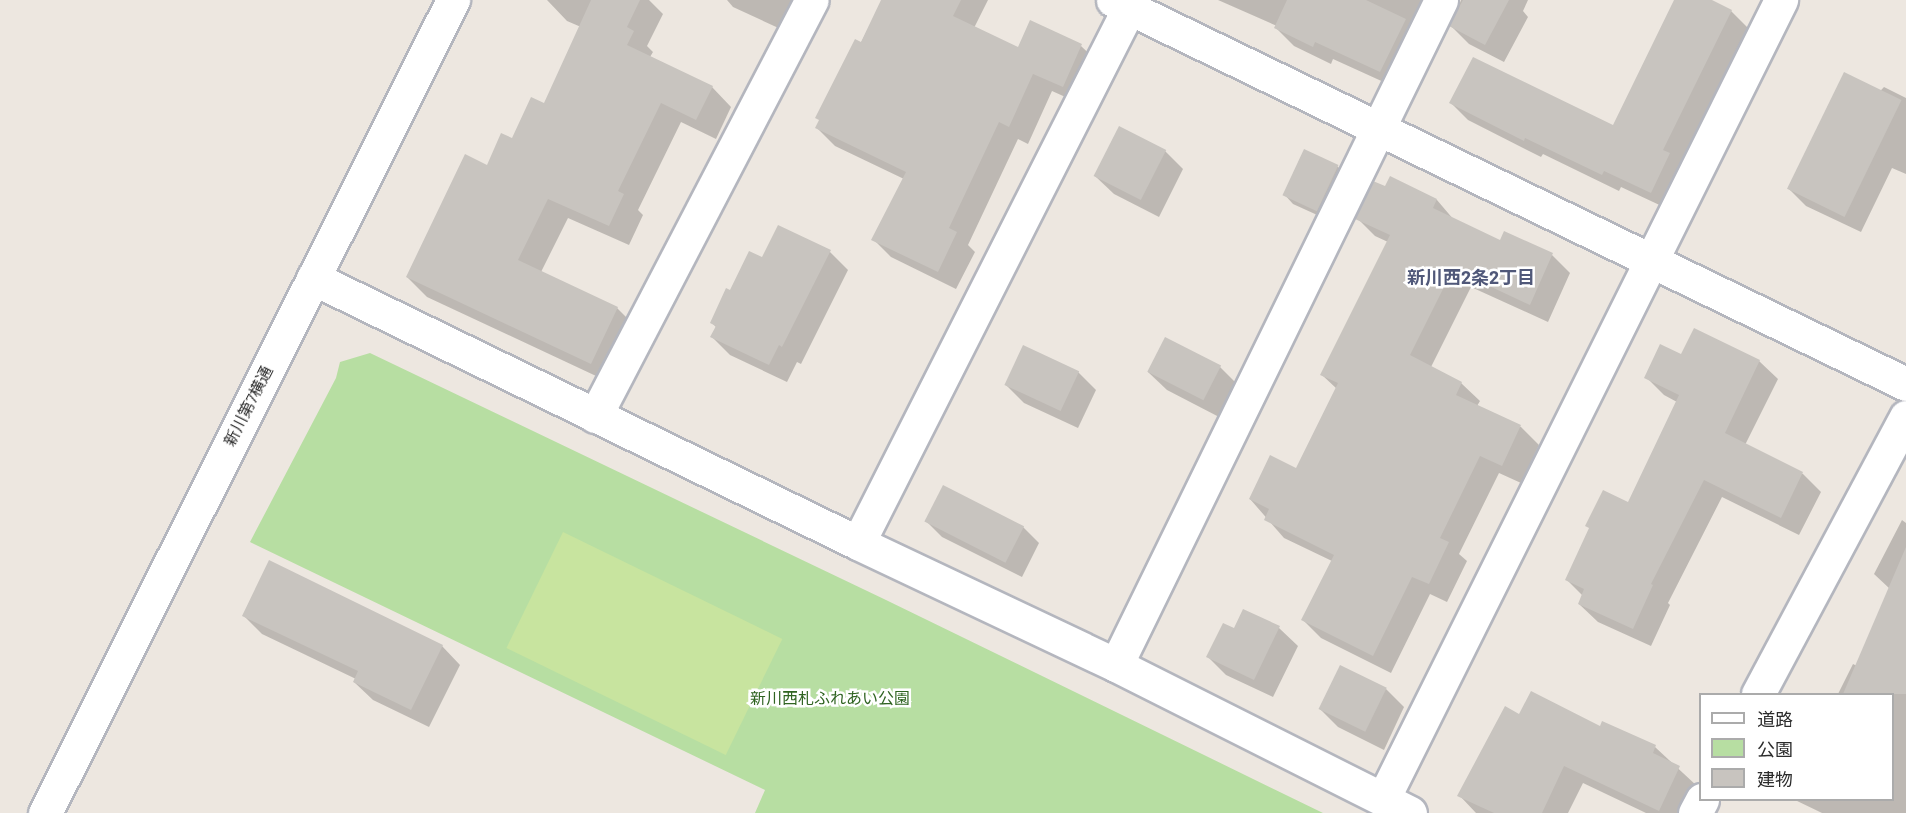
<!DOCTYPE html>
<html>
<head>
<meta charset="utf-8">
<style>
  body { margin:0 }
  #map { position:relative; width:1906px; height:813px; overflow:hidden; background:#ede7e0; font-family:Barlow,"Noto Sans JP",sans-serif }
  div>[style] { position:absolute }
  .green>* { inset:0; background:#b7dea2 }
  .pitch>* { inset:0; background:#c8e49f; transform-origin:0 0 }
  .shadow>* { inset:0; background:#0003 }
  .building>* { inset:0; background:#c8c4bf; transform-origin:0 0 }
  .roads { filter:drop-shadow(2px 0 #b4b6be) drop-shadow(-2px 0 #b4b6be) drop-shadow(0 2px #b4b6be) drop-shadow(0 -2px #b4b6be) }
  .minor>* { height:33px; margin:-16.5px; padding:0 16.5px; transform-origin:16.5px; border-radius:16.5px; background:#fff }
  .tertiary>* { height:33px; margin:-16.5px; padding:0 16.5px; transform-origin:16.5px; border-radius:16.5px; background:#fff }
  span { translate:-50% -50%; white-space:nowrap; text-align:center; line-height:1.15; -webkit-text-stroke:5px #fff; paint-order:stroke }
  .street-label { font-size:16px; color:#2c2c2c }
  .park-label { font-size:16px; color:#306422 }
  .neighbourhood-label { font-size:18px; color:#505879; font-weight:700 }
  .legend { position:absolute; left:1699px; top:693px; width:195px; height:108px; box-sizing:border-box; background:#fff; border:2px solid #ababab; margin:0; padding:8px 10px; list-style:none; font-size:18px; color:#2c2c2c }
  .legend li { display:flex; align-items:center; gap:12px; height:30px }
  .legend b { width:30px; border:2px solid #ababab }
</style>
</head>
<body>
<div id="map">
  <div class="green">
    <i style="clip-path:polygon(370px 353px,886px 600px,1323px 813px,755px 813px,765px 790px,250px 542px,336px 378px,340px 362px)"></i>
  </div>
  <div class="pitch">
    <i style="left:563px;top:532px;width:244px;height:129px;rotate:26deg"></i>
  </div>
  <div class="shadow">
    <i style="clip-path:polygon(547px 0,649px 0,663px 14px,647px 46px,653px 52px,650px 57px,712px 87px,731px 107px,716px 139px,681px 122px,638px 210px,643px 215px,629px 245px,568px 218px,541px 272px,617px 308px,637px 328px,611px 383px,427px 297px,407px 277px,487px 167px,545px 105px,581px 27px,567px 21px)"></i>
    <i style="clip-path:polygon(727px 0,800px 0,785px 31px,733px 7px)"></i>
    <i style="clip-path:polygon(883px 0,988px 0,974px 28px,1019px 49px,1030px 22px,1081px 46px,1100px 64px,1081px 104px,1052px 91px,1028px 144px,1018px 139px,968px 245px,975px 252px,956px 289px,891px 257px,873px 239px,904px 179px,835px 146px,817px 128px)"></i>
    <i style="clip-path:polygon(1218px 0,1456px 0,1399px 89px,1333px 59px,1331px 64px,1294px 46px,1276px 28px,1277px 26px)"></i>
    <i style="clip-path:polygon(1461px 0,1528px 0,1523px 11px,1528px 17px,1504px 62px,1469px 44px,1451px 26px)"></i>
    <i style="clip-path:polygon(1676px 0,1709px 0,1731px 11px,1748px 28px,1680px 166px,1668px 209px,1621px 187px,1619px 191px,1543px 154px,1541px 157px,1468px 120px,1451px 103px,1614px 127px)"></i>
    <i style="clip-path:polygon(1884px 87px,1906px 98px,1906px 174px,1892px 168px,1861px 232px,1806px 206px,1788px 188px)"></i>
    <i style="clip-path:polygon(1165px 151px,1183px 169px,1159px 217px,1114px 194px,1095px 176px)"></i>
    <i style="clip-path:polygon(1304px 151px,1338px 167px,1348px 176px,1326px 219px,1293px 204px,1284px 194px)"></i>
    <i style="clip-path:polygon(1386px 188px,1437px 200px,1454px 220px,1500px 242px,1552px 255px,1570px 273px,1548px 322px,1471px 287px,1431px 367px,1461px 383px,1480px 401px,1477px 406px,1521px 427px,1539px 445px,1521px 483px,1499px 473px,1459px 554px,1467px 561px,1447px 602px,1430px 594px,1391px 673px,1321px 638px,1303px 620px,1332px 561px,1284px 538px,1250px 499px,1297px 470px,1337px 389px,1322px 375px,1388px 242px,1375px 236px,1357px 218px)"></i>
    <i style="clip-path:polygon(830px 252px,848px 270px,801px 364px,797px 362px,787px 382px,730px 355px,712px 337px,716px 327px,711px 322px,730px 292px,763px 259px)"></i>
    <i style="clip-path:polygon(1682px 356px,1759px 361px,1778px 379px,1745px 445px,1803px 474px,1821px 492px,1799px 535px,1722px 497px,1668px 603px,1670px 605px,1651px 646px,1598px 622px,1579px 604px,1583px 596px,1567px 580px,1628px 504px,1677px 402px,1664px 395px,1646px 377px)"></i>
    <i style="clip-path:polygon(1220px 367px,1238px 385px,1221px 418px,1167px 390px,1148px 372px)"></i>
    <i style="clip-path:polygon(1078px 372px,1096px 390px,1078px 428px,1024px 403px,1006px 385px)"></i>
    <i style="clip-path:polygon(1902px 520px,1906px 523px,1906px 813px,1822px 813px,1795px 800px,1892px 800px,1892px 694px,1838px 694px,1853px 664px,1857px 666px,1890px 589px,1874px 574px)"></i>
    <i style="clip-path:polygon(926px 521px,1023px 527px,1039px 543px,1022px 577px,942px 537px)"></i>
    <i style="clip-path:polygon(1244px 611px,1279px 628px,1298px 646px,1273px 697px,1226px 675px,1208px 657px,1234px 630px)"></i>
    <i style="clip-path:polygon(244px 616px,442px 646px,460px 665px,429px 727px,373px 700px,354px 682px,356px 679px,262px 634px)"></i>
    <i style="clip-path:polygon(1386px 689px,1404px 707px,1384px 750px,1338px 727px,1320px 709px)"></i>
    <i style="clip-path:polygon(1520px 716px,1601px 728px,1655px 747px,1697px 786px,1685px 813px,1646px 813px,1583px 783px,1568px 813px,1476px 813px,1459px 795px)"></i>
  </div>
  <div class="building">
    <i style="clip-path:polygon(591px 0,640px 0,627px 27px,634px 31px,627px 45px,713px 86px,696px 120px,661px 103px,618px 191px,624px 194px,609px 226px,548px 199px,518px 260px,618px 307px,591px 364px,406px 277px,465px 154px,487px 165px,501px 133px,512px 138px,531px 97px,544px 103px)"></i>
    <i style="clip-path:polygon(881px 0,961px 0,953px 16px,1018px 47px,1030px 20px,1082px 44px,1063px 87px,1033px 74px,1009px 127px,999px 122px,949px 228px,957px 232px,938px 272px,871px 240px,906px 172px,815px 128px,819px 120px,815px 118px,855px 39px,861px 42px)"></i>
    <i style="clip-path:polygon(1287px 0,1366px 0,1406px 19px,1380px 72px,1315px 42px,1313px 47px,1274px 28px)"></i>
    <i style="clip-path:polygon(1463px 0,1509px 0,1485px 45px,1449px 26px)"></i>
    <i style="clip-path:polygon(1674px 0,1712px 0,1732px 10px,1663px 150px,1670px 153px,1651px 193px,1604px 171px,1602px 175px,1525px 138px,1524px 141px,1449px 103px,1473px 57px,1613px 125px)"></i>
    <i style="left:1844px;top:72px;width:64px;height:130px;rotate:26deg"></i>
    <i style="left:1119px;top:126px;width:53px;height:56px;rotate:27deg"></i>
    <i style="left:1304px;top:149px;width:38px;height:51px;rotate:25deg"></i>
    <i style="clip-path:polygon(1390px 176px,1437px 199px,1433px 208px,1500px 240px,1504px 231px,1553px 253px,1530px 305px,1453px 269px,1410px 355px,1462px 382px,1456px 395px,1521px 425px,1502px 466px,1480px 456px,1440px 538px,1449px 542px,1429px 584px,1412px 577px,1373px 656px,1301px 620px,1334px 555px,1264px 520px,1269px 509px,1249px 499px,1270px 455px,1296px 468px,1338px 383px,1320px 375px,1390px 235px,1355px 219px,1373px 181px,1385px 186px)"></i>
    <i style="clip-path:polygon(778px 225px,831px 250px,782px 347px,779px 345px,769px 365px,710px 337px,716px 326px,710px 323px,726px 288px,730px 290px,749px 251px,762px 257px)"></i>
    <i style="clip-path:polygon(1694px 328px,1760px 360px,1725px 433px,1803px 472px,1781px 518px,1704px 480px,1651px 584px,1653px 585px,1633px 629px,1578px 604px,1584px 589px,1565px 580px,1589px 528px,1585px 526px,1603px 490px,1628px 502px,1679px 395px,1644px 378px,1660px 344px,1681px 354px)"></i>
    <i style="left:1165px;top:337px;width:63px;height:39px;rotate:27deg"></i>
    <i style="left:1023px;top:345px;width:62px;height:44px;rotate:25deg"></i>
    <i style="left:943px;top:485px;width:91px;height:41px;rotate:27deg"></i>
    <i style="clip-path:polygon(1906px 547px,1906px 694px,1843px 694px)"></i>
    <i style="clip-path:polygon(269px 560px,443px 645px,411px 710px,353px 682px,358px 671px,242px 616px)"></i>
    <i style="clip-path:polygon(1243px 609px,1280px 626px,1254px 680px,1206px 657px,1223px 623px,1234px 628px)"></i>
    <i style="left:1340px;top:665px;width:52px;height:49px;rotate:26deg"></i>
    <i style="clip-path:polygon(1531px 691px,1600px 726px,1602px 721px,1656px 745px,1653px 753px,1680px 766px,1659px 811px,1564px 766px,1542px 813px,1494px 813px,1457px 796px,1505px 706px,1519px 714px)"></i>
  </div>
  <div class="roads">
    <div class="minor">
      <i style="left:1113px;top:0;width:881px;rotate:25.84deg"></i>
      <i style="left:313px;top:278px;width:606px;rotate:25.93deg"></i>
      <i style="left:858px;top:543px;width:285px;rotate:25.3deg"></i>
      <i style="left:1116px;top:665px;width:329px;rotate:26.7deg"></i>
      <i style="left:595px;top:416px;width:469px;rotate:-62.5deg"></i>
      <i style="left:858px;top:543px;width:609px;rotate:-63.14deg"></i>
      <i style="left:1116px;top:665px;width:740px;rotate:-63.95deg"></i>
      <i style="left:1758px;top:694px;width:314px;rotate:-61.9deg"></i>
      <i style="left:1383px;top:799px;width:893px;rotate:-63.52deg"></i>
      <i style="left:1695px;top:813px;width:15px;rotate:-62deg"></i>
    </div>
    <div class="tertiary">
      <i style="left:45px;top:813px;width:910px;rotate:-63.35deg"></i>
    </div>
  </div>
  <div class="street-label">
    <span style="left:248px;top:406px;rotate:-63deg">新川第7横通</span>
  </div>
  <div class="park-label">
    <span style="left:830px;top:698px">新川西札ふれあい公園</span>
  </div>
  <div class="neighbourhood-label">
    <span style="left:1471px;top:277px">新川西2条2丁目</span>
  </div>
  <ul class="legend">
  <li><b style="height:8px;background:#fff"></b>道路</li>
  <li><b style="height:16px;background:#b7dea2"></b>公園</li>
  <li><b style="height:16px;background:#c8c4bf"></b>建物</li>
  </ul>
</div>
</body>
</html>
